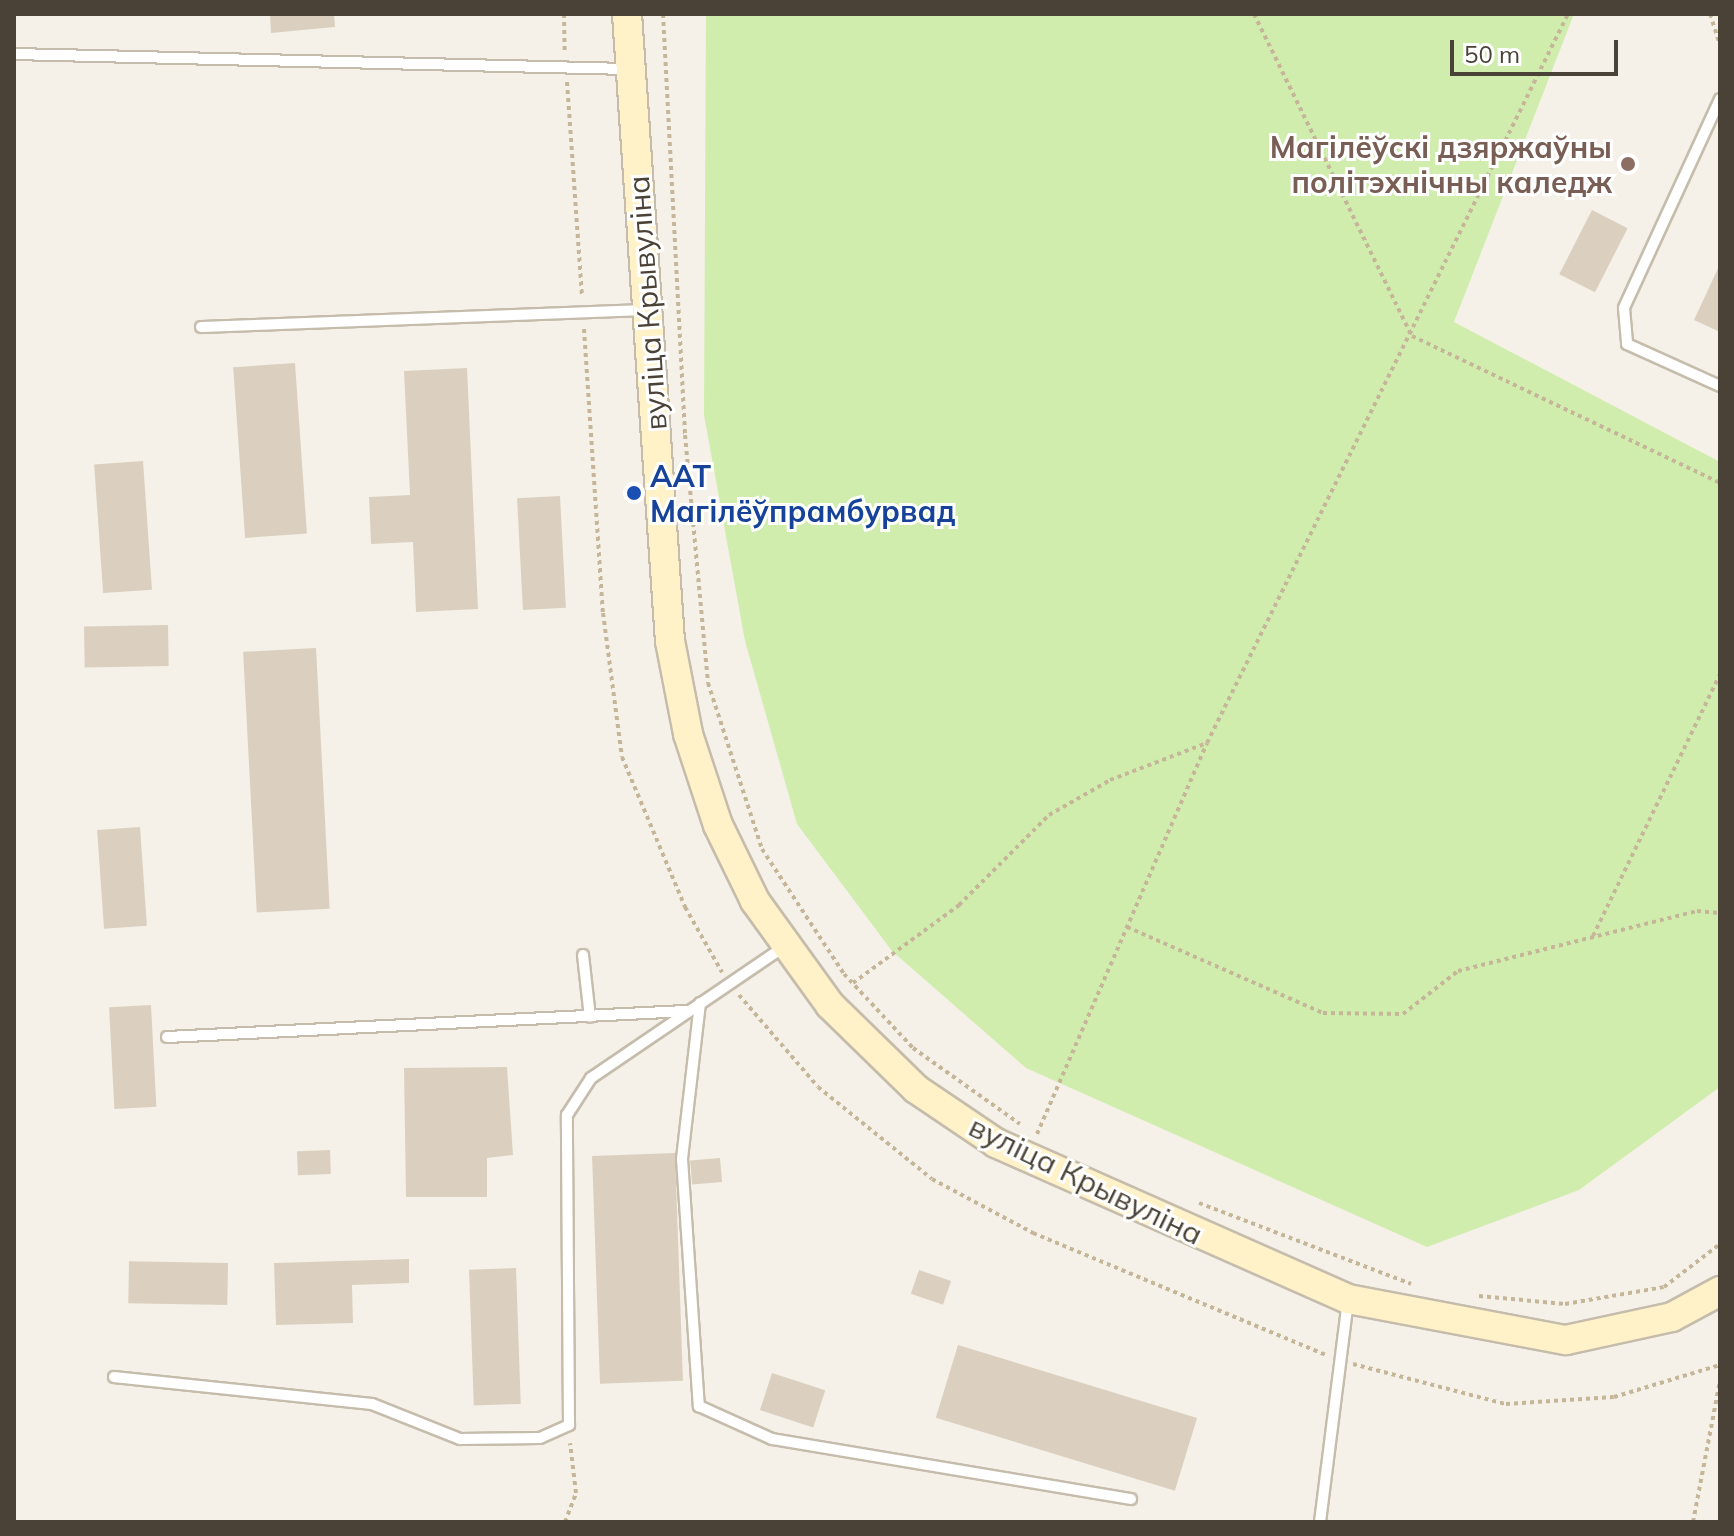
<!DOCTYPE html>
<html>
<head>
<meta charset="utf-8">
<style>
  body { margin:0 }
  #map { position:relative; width:1734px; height:1536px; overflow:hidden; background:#f5f1e8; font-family:Mulish,sans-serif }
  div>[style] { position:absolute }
  .green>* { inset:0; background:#d0edad }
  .building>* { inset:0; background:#dbd0bf; transform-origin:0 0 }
  .path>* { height:4px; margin-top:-2px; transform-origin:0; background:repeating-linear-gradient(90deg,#c5b699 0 4px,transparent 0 8px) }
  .roads { filter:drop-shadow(2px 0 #c5bcac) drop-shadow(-2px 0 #c5bcac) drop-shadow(0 2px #c5bcac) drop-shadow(0 -2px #c5bcac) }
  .lane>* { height:10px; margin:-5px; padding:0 5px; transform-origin:5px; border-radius:5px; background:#fff }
  .secondary>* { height:28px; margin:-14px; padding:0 14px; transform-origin:14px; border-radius:14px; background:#fff2c8 }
  .dots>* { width:22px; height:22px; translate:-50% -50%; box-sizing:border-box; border:4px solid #fff; border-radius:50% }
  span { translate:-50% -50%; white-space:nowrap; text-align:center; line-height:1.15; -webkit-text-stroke:6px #fff; paint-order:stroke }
  .education-label { font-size:30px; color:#785e54; font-weight:700 }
  .right { translate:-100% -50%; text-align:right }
  .street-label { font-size:30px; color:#4a4236 }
  .transit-label { font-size:30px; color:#164399; font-weight:700 }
  .left { translate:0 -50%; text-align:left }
  .frame { position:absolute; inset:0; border:16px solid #4a4236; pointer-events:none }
  .scale { position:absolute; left:1450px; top:40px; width:168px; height:36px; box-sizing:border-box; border:4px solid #4a4236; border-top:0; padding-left:10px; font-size:24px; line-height:28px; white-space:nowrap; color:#4a4236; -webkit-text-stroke:6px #fff; paint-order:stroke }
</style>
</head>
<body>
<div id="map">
  <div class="green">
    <i style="clip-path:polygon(706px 14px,1574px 14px,1454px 322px,1720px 462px,1720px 1087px,1579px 1190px,1427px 1247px,1026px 1068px,892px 951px,797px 824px,745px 641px,704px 415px)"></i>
  </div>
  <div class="building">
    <i style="clip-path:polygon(270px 14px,334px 14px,335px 27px,271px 33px)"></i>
    <i style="left:1592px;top:210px;width:40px;height:72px;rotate:27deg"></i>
    <i style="clip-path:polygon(1720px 264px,1720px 332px,1694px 320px)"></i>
    <i style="left:295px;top:363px;width:171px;height:62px;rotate:86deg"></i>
    <i style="clip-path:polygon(467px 368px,478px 609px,416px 612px,413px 542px,371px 544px,369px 497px,410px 495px,404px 371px)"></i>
    <i style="left:143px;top:461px;width:129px;height:49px;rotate:86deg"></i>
    <i style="left:560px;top:496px;width:112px;height:43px;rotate:87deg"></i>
    <i style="left:168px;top:625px;width:41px;height:84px;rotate:89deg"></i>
    <i style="left:316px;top:648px;width:261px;height:73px;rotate:87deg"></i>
    <i style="left:140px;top:827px;width:99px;height:43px;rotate:86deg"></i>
    <i style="left:151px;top:1005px;width:102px;height:42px;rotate:87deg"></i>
    <i style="clip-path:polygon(507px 1067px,513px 1155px,487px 1158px,487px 1197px,406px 1197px,404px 1068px)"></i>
    <i style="left:330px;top:1150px;width:24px;height:33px;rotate:88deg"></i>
    <i style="left:675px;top:1153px;width:228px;height:83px;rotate:88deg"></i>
    <i style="left:720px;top:1158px;width:24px;height:30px;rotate:85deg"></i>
    <i style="clip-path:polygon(409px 1259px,409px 1283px,352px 1285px,353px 1323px,276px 1325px,274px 1263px)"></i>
    <i style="left:228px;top:1263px;width:42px;height:99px;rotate:91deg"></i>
    <i style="left:516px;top:1268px;width:136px;height:47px;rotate:88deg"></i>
    <i style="left:919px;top:1270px;width:34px;height:25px;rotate:19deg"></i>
    <i style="left:958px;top:1345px;width:250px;height:76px;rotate:17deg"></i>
    <i style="left:772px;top:1373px;width:56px;height:39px;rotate:18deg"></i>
  </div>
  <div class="path">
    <i style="left:564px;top:14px;width:39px;rotate:89deg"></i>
    <i style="left:663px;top:14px;width:422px;rotate:87deg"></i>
    <i style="left:685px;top:435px;width:249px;rotate:84.7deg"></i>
    <i style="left:708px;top:683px;width:175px;rotate:72deg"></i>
    <i style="left:762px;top:849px;width:149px;rotate:56.7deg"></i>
    <i style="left:844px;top:974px;width:101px;rotate:47deg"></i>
    <i style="left:913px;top:1048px;width:131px;rotate:35.4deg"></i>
    <i style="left:1254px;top:14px;width:359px;rotate:63.9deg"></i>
    <i style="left:1412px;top:336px;width:341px;rotate:25.5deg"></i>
    <i style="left:1710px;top:14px;width:32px;rotate:72deg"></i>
    <i style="left:567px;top:82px;width:215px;rotate:86deg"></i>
    <i style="left:584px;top:329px;width:285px;rotate:86.2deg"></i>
    <i style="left:603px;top:613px;width:145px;rotate:82.5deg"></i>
    <i style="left:622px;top:757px;width:163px;rotate:67.2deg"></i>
    <i style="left:685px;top:907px;width:75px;rotate:60.4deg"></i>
    <i style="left:1127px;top:927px;width:214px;rotate:23.7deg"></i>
    <i style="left:1323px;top:1013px;width:80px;rotate:0.7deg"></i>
    <i style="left:1403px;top:1014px;width:70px;rotate:-38deg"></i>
    <i style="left:1458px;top:971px;width:246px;rotate:-14.1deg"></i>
    <i style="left:1697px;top:911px;width:23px;rotate:5deg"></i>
    <i style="left:1593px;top:936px;width:291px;rotate:-64.1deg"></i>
    <i style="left:853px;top:983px;width:132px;rotate:-36.3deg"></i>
    <i style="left:959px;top:905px;width:127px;rotate:-45deg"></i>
    <i style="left:1049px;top:815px;width:70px;rotate:-29.8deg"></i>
    <i style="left:1110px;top:780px;width:104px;rotate:-20.9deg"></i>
    <i style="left:739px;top:995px;width:121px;rotate:49.3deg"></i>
    <i style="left:818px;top:1087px;width:146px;rotate:38.9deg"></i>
    <i style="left:932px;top:1179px;width:115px;rotate:28.1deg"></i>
    <i style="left:1033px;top:1233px;width:317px;rotate:22.6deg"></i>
    <i style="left:1037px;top:1134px;width:426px;rotate:-66.5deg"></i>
    <i style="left:1207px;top:743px;width:813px;rotate:-63.66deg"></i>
    <i style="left:1199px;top:1203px;width:227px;rotate:20.9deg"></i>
    <i style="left:1479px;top:1296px;width:86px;rotate:5.3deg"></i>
    <i style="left:1565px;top:1304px;width:100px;rotate:-9.7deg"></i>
    <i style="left:1664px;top:1287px;width:71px;rotate:-37.5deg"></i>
    <i style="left:1353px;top:1364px;width:158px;rotate:14.7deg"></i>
    <i style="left:1506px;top:1404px;width:108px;rotate:-3.7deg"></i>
    <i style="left:1614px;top:1397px;width:111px;rotate:-16.8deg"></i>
    <i style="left:565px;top:1522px;width:31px;rotate:-69deg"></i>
    <i style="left:576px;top:1493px;width:50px;rotate:-96.8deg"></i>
    <i style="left:1693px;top:1522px;width:144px;rotate:-79.2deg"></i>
  </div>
  <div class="roads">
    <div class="lane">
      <i style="left:14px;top:54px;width:614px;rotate:1.4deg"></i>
      <i style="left:1720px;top:99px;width:230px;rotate:114.7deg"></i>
      <i style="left:1624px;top:308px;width:36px;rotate:85deg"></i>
      <i style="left:1627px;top:344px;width:102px;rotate:24.3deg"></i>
      <i style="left:201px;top:327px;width:445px;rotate:-2.2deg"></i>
      <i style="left:583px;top:955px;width:62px;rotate:83.6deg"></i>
      <i style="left:700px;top:1003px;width:157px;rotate:96.6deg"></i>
      <i style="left:682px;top:1159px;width:248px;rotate:86.1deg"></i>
      <i style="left:699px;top:1406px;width:80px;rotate:24.3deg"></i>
      <i style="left:772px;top:1439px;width:364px;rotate:9.5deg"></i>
      <i style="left:167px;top:1037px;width:520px;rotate:-2.87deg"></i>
      <i style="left:114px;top:1377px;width:259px;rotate:6deg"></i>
      <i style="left:372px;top:1404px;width:95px;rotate:21.7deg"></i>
      <i style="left:460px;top:1439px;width:80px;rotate:-0.7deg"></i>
      <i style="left:540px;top:1438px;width:32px;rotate:-24deg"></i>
      <i style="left:569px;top:1425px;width:310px;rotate:-90.4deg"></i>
      <i style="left:567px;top:1115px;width:44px;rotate:-57deg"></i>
      <i style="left:591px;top:1078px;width:233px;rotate:-34.2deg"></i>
      <i style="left:1320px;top:1522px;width:223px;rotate:-82.8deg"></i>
    </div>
    <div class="secondary">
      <i style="left:627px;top:14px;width:628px;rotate:86.08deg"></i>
      <i style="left:670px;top:641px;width:95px;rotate:79deg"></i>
      <i style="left:688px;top:734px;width:96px;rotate:71.8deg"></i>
      <i style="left:718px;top:825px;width:85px;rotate:64deg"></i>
      <i style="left:755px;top:901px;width:128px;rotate:54.2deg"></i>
      <i style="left:830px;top:1005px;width:120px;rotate:44.3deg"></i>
      <i style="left:916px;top:1089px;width:97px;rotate:34deg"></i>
      <i style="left:996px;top:1143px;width:385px;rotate:23.9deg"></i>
      <i style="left:1348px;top:1299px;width:222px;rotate:10.7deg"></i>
      <i style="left:1566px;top:1340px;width:108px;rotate:-12.2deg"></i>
      <i style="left:1672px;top:1317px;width:55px;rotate:-28.4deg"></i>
    </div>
  </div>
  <div class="dots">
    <i style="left:1628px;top:164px;background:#8d6e63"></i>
    <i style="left:634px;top:493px;background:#1a4fb4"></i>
  </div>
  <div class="education-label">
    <span class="right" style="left:1612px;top:164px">Магілёўскі дзяржаўны<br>політэхнічны каледж</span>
  </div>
  <div class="street-label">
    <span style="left:647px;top:303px;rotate:-94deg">вуліца Крывуліна</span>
    <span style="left:1086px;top:1180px;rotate:26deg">вуліца Крывуліна</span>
  </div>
  <div class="transit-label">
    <span class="left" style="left:650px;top:493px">ААТ<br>Магілёўпрамбурвад</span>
  </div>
  <div class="frame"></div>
  <div class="scale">50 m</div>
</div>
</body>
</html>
